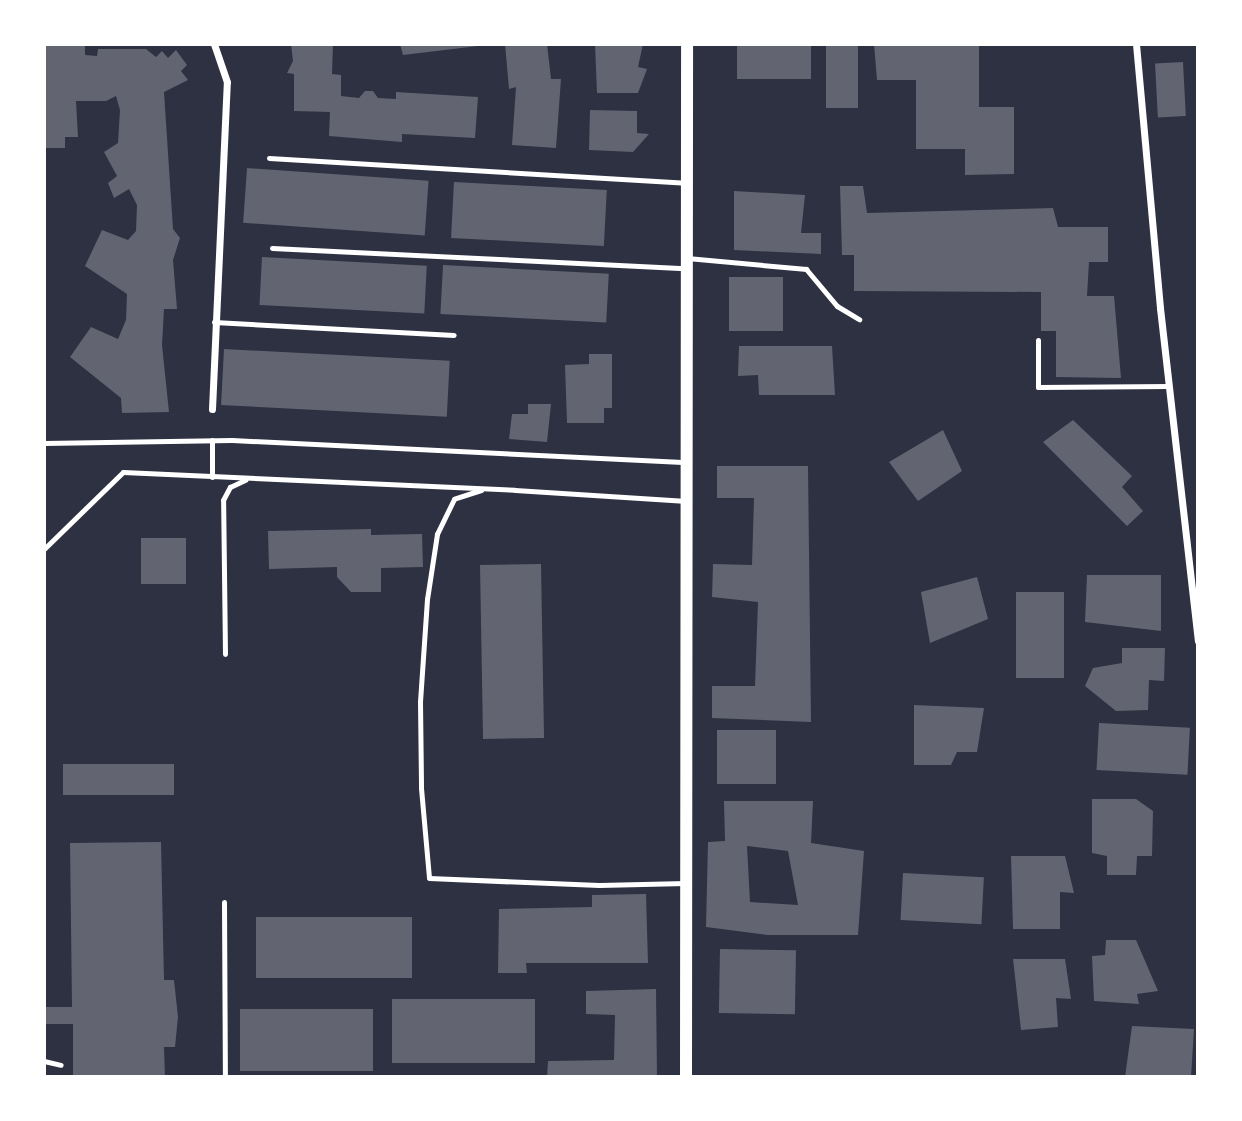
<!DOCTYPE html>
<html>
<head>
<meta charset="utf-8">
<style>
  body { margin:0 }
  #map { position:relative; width:1242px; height:1121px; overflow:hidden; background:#2d3142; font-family:Rubik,sans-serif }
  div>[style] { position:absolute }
  .building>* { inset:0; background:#626471; transform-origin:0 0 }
  .service>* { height:5px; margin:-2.5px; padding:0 2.5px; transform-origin:2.5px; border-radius:2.5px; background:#fff }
  .minor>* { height:7px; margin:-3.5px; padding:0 3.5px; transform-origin:3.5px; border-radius:3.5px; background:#fff }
  .tertiary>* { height:12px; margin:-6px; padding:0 6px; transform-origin:6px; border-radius:6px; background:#fff }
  span { translate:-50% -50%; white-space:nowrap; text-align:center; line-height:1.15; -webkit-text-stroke:7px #fff; paint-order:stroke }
  .frame { position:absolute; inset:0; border:46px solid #fff; pointer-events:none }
</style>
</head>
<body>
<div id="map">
  <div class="building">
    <i style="clip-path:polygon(291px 44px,333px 44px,332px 74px,341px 75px,341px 96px,359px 98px,365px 91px,373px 91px,378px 98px,396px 99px,396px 92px,478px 97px,475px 138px,402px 134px,402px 142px,329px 136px,330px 112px,294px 111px,294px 74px,287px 73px,293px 61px)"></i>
    <i style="clip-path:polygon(400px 44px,478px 44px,478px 46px,403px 55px)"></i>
    <i style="clip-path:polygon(505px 44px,547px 44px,551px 79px,561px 79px,556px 148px,512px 145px,516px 87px,509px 89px)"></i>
    <i style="clip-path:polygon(595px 44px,643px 44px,638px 67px,647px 69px,638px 93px,597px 93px)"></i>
    <i style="left:737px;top:44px;width:74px;height:35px"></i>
    <i style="left:826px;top:44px;width:32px;height:64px"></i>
    <i style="clip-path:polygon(874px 44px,979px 44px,979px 107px,1014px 107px,1014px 174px,965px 175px,965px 149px,916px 149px,916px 80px,877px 80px)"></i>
    <i style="clip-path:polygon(44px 46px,85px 46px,85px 55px,97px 56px,98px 49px,146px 49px,156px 57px,162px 51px,168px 58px,176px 50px,187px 65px,181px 71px,188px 80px,164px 92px,173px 229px,180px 238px,173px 260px,177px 309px,164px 309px,162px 345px,169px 412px,122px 413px,121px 398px,70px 357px,91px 327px,118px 339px,126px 320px,127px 294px,85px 266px,102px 230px,128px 240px,136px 231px,137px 205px,129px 189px,114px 198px,108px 183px,117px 176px,104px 152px,118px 143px,120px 110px,116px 96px,106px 101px,76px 101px,78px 137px,65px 137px,65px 148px,44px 148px)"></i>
    <i style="left:1183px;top:62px;width:54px;height:28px;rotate:87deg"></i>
    <i style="clip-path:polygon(590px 110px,637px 111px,637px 133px,649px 134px,633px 152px,589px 150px)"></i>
    <i style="left:247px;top:168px;width:182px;height:55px;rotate:4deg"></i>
    <i style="left:454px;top:182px;width:153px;height:56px;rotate:3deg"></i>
    <i style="clip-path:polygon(840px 186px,863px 186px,867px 213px,1053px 208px,1058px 227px,1108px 227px,1108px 262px,1089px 262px,1087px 296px,1114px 296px,1121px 378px,1056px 377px,1056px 331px,1041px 331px,1041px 292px,854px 291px,854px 255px,842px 255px)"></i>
    <i style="clip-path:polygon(734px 191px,805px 195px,801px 233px,821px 233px,821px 254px,734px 250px)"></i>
    <i style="left:262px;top:257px;width:165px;height:48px;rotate:3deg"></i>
    <i style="left:443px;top:265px;width:166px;height:49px;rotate:3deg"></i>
    <i style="left:729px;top:277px;width:54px;height:54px"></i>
    <i style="clip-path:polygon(739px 346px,832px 346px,835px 395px,759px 395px,758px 375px,738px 376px)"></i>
    <i style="left:224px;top:349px;width:226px;height:56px;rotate:3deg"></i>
    <i style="clip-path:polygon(589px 354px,612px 354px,612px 408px,604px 408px,604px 423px,567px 423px,565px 365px,589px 364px)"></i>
    <i style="clip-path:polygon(528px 404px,551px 404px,547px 442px,509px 439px,512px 414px,528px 414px)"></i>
    <i style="clip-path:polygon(1073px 420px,1132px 476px,1122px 487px,1143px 511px,1127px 526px,1043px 442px)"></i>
    <i style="clip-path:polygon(943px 430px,962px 471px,918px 501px,889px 462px)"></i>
    <i style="clip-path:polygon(717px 466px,808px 466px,811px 722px,712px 718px,712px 686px,755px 686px,758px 602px,712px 597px,713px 564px,752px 565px,754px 498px,717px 498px)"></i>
    <i style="clip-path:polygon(371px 529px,371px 535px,422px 534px,423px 567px,381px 568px,381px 592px,351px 592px,337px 577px,337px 567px,269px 569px,268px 531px)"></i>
    <i style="left:141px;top:538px;width:45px;height:46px"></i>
    <i style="left:541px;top:564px;width:174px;height:61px;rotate:89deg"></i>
    <i style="clip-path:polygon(1087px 575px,1161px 575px,1161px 631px,1085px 622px)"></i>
    <i style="clip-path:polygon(977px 577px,988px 619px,930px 643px,921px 592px)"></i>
    <i style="left:1016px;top:592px;width:48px;height:86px"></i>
    <i style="clip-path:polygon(1122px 648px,1165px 648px,1164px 681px,1149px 680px,1148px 710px,1116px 711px,1085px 686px,1093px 668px,1122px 663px)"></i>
    <i style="clip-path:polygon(914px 705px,984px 708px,977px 752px,957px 752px,951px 765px,914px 765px)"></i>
    <i style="left:1099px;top:723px;width:91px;height:47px;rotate:3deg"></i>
    <i style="left:717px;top:730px;width:59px;height:54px"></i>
    <i style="left:63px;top:764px;width:111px;height:31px"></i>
    <i style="clip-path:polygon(1092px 799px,1136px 799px,1153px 811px,1152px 856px,1137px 856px,1136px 875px,1107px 875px,1107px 856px,1092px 853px)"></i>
    <i style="clip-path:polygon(evenodd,724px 801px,813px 801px,811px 843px,864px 851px,858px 935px,768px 935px,706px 927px,708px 842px,725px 841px,724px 801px,747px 846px,788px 851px,798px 905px,750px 902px,747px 846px)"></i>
    <i style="clip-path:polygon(161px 842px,164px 980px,174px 980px,178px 1017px,175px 1047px,164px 1047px,165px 1077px,73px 1077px,73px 1024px,44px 1024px,44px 1007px,72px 1007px,70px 843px)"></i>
    <i style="clip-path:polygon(1011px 856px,1065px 856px,1074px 893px,1060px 892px,1060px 929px,1013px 929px)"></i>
    <i style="left:903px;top:873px;width:81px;height:47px;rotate:3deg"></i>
    <i style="clip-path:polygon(646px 894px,648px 963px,526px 963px,527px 973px,498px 973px,499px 909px,592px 907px,592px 895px)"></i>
    <i style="left:412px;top:917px;width:61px;height:156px;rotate:90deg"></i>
    <i style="clip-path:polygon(1106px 940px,1136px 940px,1158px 991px,1137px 994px,1139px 1004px,1094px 1001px,1092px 956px,1105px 955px)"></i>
    <i style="left:720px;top:949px;width:76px;height:64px;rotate:1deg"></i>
    <i style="clip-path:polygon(1013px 959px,1065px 959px,1071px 999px,1056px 998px,1058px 1027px,1021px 1030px)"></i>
    <i style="clip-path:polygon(656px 989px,657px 1077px,547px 1077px,548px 1061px,614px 1060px,615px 1015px,586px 1014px,586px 991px)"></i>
    <i style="left:535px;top:999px;width:64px;height:143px;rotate:90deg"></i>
    <i style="left:240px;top:1009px;width:133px;height:62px"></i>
    <i style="clip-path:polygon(1132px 1026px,1194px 1029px,1191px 1077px,1125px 1077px)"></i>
  </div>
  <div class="service">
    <i style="left:269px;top:158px;width:417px;rotate:3.4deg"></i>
    <i style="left:272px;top:248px;width:413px;rotate:2.8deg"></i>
    <i style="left:687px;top:258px;width:120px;rotate:5.3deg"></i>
    <i style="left:806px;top:269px;width:48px;rotate:50deg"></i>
    <i style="left:837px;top:306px;width:26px;rotate:31deg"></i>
    <i style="left:214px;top:322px;width:240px;rotate:3.1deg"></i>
    <i style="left:1038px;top:340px;width:47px;rotate:90deg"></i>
    <i style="left:1038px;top:387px;width:131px;rotate:-0.4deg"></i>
    <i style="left:212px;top:440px;width:37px;rotate:90deg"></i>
    <i style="left:44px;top:443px;width:188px;rotate:-0.9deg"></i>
    <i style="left:232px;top:440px;width:456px;rotate:2.8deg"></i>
    <i style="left:481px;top:490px;width:28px;rotate:162deg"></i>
    <i style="left:454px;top:499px;width:39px;rotate:116deg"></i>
    <i style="left:437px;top:534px;width:66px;rotate:98.7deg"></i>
    <i style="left:427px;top:599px;width:103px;rotate:93.9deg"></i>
    <i style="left:420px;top:702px;width:86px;rotate:89.3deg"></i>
    <i style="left:421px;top:788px;width:90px;rotate:84.9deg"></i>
    <i style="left:429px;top:878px;width:170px;rotate:2.4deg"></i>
    <i style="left:599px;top:885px;width:87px;rotate:-1.3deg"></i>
    <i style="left:44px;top:549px;width:110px;rotate:-44.3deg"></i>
    <i style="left:123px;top:472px;width:392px;rotate:2.6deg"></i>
    <i style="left:515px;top:490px;width:172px;rotate:3.7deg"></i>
    <i style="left:225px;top:654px;width:154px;rotate:-90.7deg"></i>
    <i style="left:223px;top:500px;width:15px;rotate:-62deg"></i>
    <i style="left:230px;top:487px;width:17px;rotate:-25deg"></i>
    <i style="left:224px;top:902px;width:175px;rotate:89.7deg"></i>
    <i style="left:44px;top:1061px;width:17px;rotate:13deg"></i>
  </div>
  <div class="minor">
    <i style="left:1136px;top:44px;width:265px;rotate:84.8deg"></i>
    <i style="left:1160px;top:308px;width:335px;rotate:83.5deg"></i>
    <i style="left:212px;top:409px;width:327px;rotate:-87.4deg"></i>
    <i style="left:227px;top:82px;width:40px;rotate:-108.9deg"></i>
  </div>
  <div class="tertiary">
    <i style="left:686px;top:1077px;width:1033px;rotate:-89.94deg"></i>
  </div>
  <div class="frame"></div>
</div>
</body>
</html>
